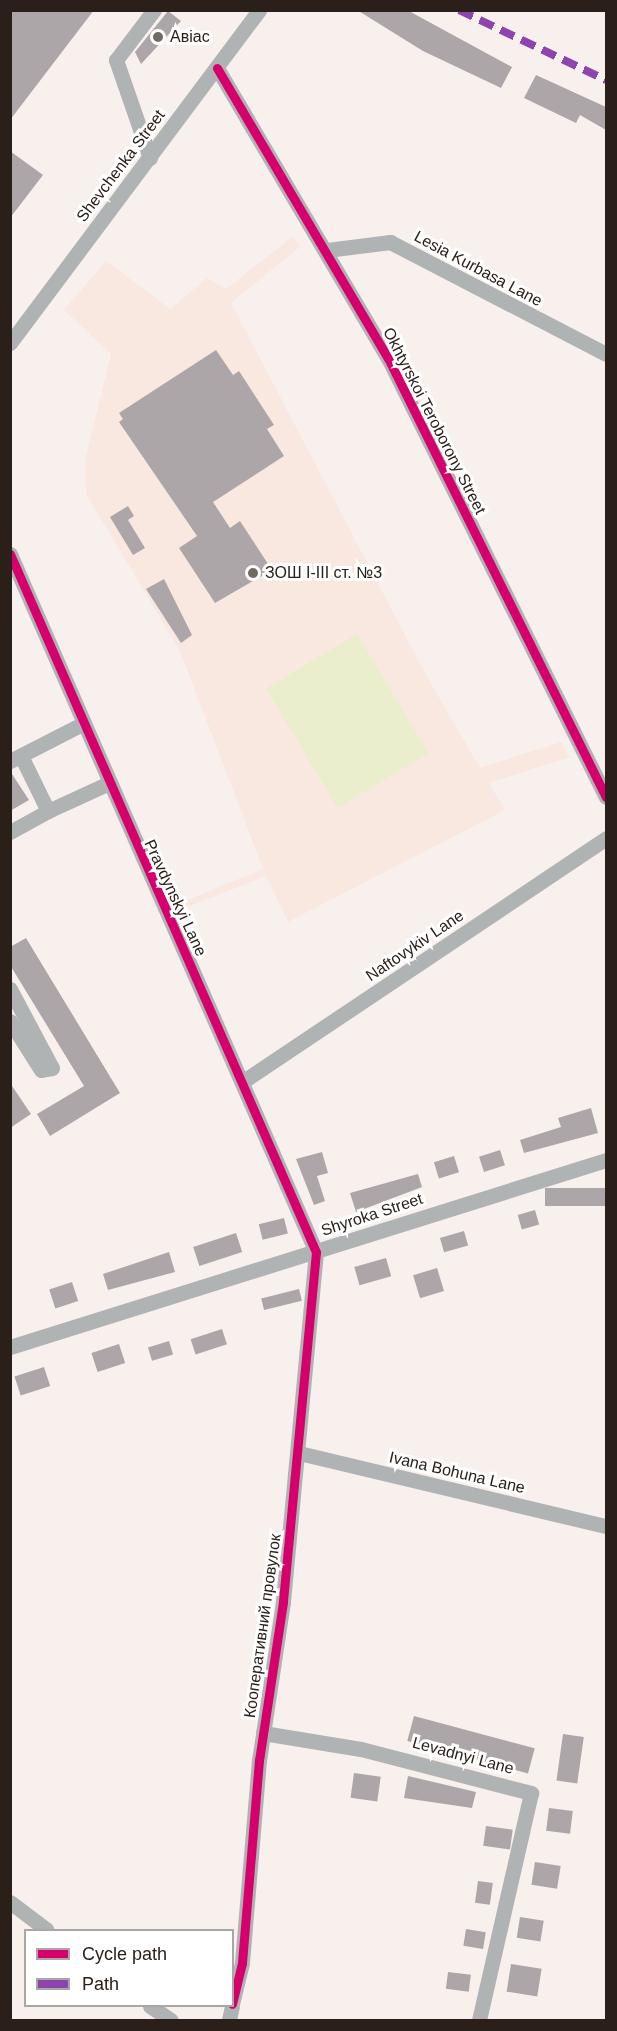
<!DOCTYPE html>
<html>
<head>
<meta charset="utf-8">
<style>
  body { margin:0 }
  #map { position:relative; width:617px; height:2031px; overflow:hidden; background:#f8f0ed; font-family:Helvetica,sans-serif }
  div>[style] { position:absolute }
  .built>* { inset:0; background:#f9e8df }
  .green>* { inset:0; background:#eaeecc; transform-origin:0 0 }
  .building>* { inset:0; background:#aca6a9; transform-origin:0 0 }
  .minor>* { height:15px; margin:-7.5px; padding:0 7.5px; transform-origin:7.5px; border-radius:7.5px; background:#b0b3b4 }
  .quiet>* { height:8px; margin-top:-4px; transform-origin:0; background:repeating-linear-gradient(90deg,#8e44ad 0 15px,transparent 0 23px) }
  .cycleway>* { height:9px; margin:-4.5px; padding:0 4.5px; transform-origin:4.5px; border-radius:4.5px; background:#d6006c }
  .dots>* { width:16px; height:16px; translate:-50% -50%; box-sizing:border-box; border:3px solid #fff; border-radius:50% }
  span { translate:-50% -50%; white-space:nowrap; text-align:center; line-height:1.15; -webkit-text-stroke:6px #fff; paint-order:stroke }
  .poi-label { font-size:16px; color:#2b2019 }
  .left { translate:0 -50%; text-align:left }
  .street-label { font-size:16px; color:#2b2019 }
  .frame { position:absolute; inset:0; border:12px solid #2b2019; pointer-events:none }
  .legend { position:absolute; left:24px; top:1929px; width:210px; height:78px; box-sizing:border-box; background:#fff; border:2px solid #aaa6a3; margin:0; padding:8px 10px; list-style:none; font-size:18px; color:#2b2019 }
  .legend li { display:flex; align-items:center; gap:12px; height:30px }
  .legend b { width:30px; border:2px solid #aaa6a3 }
</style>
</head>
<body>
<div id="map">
  <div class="built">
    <i style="clip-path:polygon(292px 237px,301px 246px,231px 303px,426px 675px,480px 768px,561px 742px,569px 757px,489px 783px,505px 810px,288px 922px,266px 876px,187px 907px,185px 901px,263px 869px,180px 651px,86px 494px,85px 460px,111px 354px,64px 310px,106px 261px,170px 309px,207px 278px,226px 289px)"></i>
  </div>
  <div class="green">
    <i style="left:357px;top:634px;width:139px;height:106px;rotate:59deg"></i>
  </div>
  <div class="building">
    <i style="clip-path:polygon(10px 10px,94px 10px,10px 120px)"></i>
    <i style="clip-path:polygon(357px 10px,407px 10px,512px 67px,501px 88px,423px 51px)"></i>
    <i style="clip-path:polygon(168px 11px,181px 21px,141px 64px,135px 52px)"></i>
    <i style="clip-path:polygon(536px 75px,606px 107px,606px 130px,580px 115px,576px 123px,524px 98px)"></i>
    <i style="clip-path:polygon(10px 151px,43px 175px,10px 218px)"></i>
    <i style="clip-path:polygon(216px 350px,233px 375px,239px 371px,274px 425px,267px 429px,284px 456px,213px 502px,230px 528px,240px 521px,272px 570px,215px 603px,179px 548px,197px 536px,119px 422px,123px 419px,119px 413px)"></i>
    <i style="clip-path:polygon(128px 506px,134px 516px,128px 520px,145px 548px,133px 555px,110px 517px)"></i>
    <i style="clip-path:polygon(164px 579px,192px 635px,181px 643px,146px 589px)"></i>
    <i style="clip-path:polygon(10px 771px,29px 800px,10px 811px)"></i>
    <i style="clip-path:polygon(26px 938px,120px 1093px,50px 1136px,37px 1114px,84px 1086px,10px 965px,10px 947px)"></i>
    <i style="clip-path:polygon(10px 1083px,31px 1114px,10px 1128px)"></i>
    <i style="clip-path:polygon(591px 1108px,598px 1133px,524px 1153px,520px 1140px,561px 1127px,558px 1118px)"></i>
    <i style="left:500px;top:1150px;width:16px;height:22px;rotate:72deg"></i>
    <i style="clip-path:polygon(322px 1152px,328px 1173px,317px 1176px,325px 1201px,314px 1205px,296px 1159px)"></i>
    <i style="left:454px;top:1156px;width:17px;height:21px;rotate:73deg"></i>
    <i style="clip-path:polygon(418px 1174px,422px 1187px,356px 1212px,350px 1193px)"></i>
    <i style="left:606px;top:1188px;width:18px;height:61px;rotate:90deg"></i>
    <i style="left:535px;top:1210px;width:15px;height:18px;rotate:74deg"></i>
    <i style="left:284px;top:1218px;width:16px;height:26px;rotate:76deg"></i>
    <i style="left:464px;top:1231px;width:15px;height:25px;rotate:74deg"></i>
    <i style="left:236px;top:1233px;width:20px;height:45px;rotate:72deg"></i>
    <i style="clip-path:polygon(169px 1252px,175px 1272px,108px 1290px,103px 1274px)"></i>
    <i style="left:386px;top:1258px;width:19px;height:33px;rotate:74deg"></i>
    <i style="left:437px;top:1268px;width:24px;height:25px;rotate:73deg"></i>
    <i style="left:72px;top:1282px;width:20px;height:24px;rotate:72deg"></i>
    <i style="left:299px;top:1289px;width:12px;height:39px;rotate:76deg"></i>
    <i style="left:222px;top:1329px;width:16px;height:33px;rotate:72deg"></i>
    <i style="left:169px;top:1341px;width:14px;height:22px;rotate:73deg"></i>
    <i style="left:119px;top:1344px;width:20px;height:29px;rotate:72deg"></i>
    <i style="left:44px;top:1367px;width:20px;height:31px;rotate:72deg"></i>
    <i style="left:414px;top:1716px;width:125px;height:26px;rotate:15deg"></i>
    <i style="left:563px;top:1734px;width:21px;height:47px;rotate:8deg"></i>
    <i style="left:354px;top:1773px;width:27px;height:25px;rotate:8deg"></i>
    <i style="clip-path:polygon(408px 1776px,476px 1792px,472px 1808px,404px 1798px)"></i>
    <i style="left:549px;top:1808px;width:24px;height:23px;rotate:7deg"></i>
    <i style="left:486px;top:1826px;width:27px;height:20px;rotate:8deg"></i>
    <i style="left:535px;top:1862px;width:26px;height:23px;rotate:9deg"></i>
    <i style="left:478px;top:1881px;width:15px;height:22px;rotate:8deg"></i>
    <i style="left:520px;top:1917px;width:24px;height:21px;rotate:9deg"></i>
    <i style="left:466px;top:1929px;width:20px;height:17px;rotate:9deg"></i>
    <i style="left:511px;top:1964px;width:31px;height:28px;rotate:9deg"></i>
    <i style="left:448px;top:1972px;width:23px;height:17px;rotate:7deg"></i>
  </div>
  <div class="minor">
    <i style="left:217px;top:68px;width:337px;rotate:59.5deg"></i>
    <i style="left:388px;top:358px;width:490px;rotate:63.6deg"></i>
    <i style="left:150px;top:158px;width:104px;rotate:-109.1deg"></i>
    <i style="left:116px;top:60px;width:63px;rotate:-52.8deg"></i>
    <i style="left:327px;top:250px;width:64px;rotate:-7.2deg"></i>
    <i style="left:390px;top:242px;width:243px;rotate:27.4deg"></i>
    <i style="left:10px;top:343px;width:416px;rotate:-53.2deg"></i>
    <i style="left:10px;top:554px;width:762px;rotate:66.33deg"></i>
    <i style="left:316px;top:1252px;width:352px;rotate:95.4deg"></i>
    <i style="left:283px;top:1602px;width:160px;rotate:98.6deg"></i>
    <i style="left:259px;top:1760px;width:204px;rotate:94.8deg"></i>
    <i style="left:242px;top:1963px;width:42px;rotate:103.7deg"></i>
    <i style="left:10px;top:761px;width:83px;rotate:-27.2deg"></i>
    <i style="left:48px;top:811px;width:65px;rotate:-24.6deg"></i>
    <i style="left:10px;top:832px;width:43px;rotate:-28.9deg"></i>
    <i style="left:48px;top:811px;width:61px;rotate:-116.1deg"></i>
    <i style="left:10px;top:989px;width:89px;rotate:62deg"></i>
    <i style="left:52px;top:1068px;width:11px;rotate:170deg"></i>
    <i style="left:41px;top:1070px;width:58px;rotate:-122.3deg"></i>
    <i style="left:242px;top:1082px;width:438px;rotate:-33.8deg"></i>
    <i style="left:10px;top:1347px;width:625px;rotate:-17.42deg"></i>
    <i style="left:299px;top:1453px;width:316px;rotate:13.4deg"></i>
    <i style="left:263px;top:1733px;width:99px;rotate:9.3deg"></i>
    <i style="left:361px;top:1749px;width:176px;rotate:14.5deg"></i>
    <i style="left:531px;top:1793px;width:233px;rotate:102.9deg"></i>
    <i style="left:10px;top:1902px;width:46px;rotate:37.1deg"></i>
    <i style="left:150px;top:2006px;width:25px;rotate:34deg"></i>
    <i style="left:229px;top:2020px;width:14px;rotate:-78deg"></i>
  </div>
  <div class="quiet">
    <i style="left:459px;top:10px;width:163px;rotate:25.5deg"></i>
  </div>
  <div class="cycleway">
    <i style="left:217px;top:68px;width:337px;rotate:59.5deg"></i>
    <i style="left:388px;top:358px;width:490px;rotate:63.6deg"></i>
    <i style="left:10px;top:554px;width:762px;rotate:66.33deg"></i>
    <i style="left:316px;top:1252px;width:352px;rotate:95.4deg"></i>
    <i style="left:283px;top:1602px;width:160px;rotate:98.6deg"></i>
    <i style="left:259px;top:1760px;width:204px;rotate:94.8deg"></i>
    <i style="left:242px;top:1963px;width:42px;rotate:103.7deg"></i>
  </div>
  <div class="dots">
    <i style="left:158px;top:37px;background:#736963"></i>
    <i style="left:253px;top:573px;background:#736963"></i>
  </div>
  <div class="poi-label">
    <span class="left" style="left:170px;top:37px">Авіас</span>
    <span class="left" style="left:265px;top:573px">ЗОШ І-ІІІ ст. №3</span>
  </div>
  <div class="street-label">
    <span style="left:121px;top:166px;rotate:-53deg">Shevchenka Street</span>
    <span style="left:478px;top:269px;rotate:28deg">Lesia Kurbasa Lane</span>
    <span style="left:434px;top:421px;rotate:63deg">Okhtyrskoi Teroborony Street</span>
    <span style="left:175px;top:898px;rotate:65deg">Pravdynskyi Lane</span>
    <span style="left:415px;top:946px;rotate:-34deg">Naftovykiv Lane</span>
    <span style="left:372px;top:1215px;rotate:-18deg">Shyroka Street</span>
    <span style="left:457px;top:1473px;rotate:13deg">Ivana Bohuna Lane</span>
    <span style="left:263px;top:1626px;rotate:-82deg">Кооперативний провулок</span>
    <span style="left:463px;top:1756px;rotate:15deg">Levadnyi Lane</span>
  </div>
  <div class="frame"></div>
  <ul class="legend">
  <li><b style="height:8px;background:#d6006c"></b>Cycle path</li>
  <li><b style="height:8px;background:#8e44ad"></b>Path</li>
  </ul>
</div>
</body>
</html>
